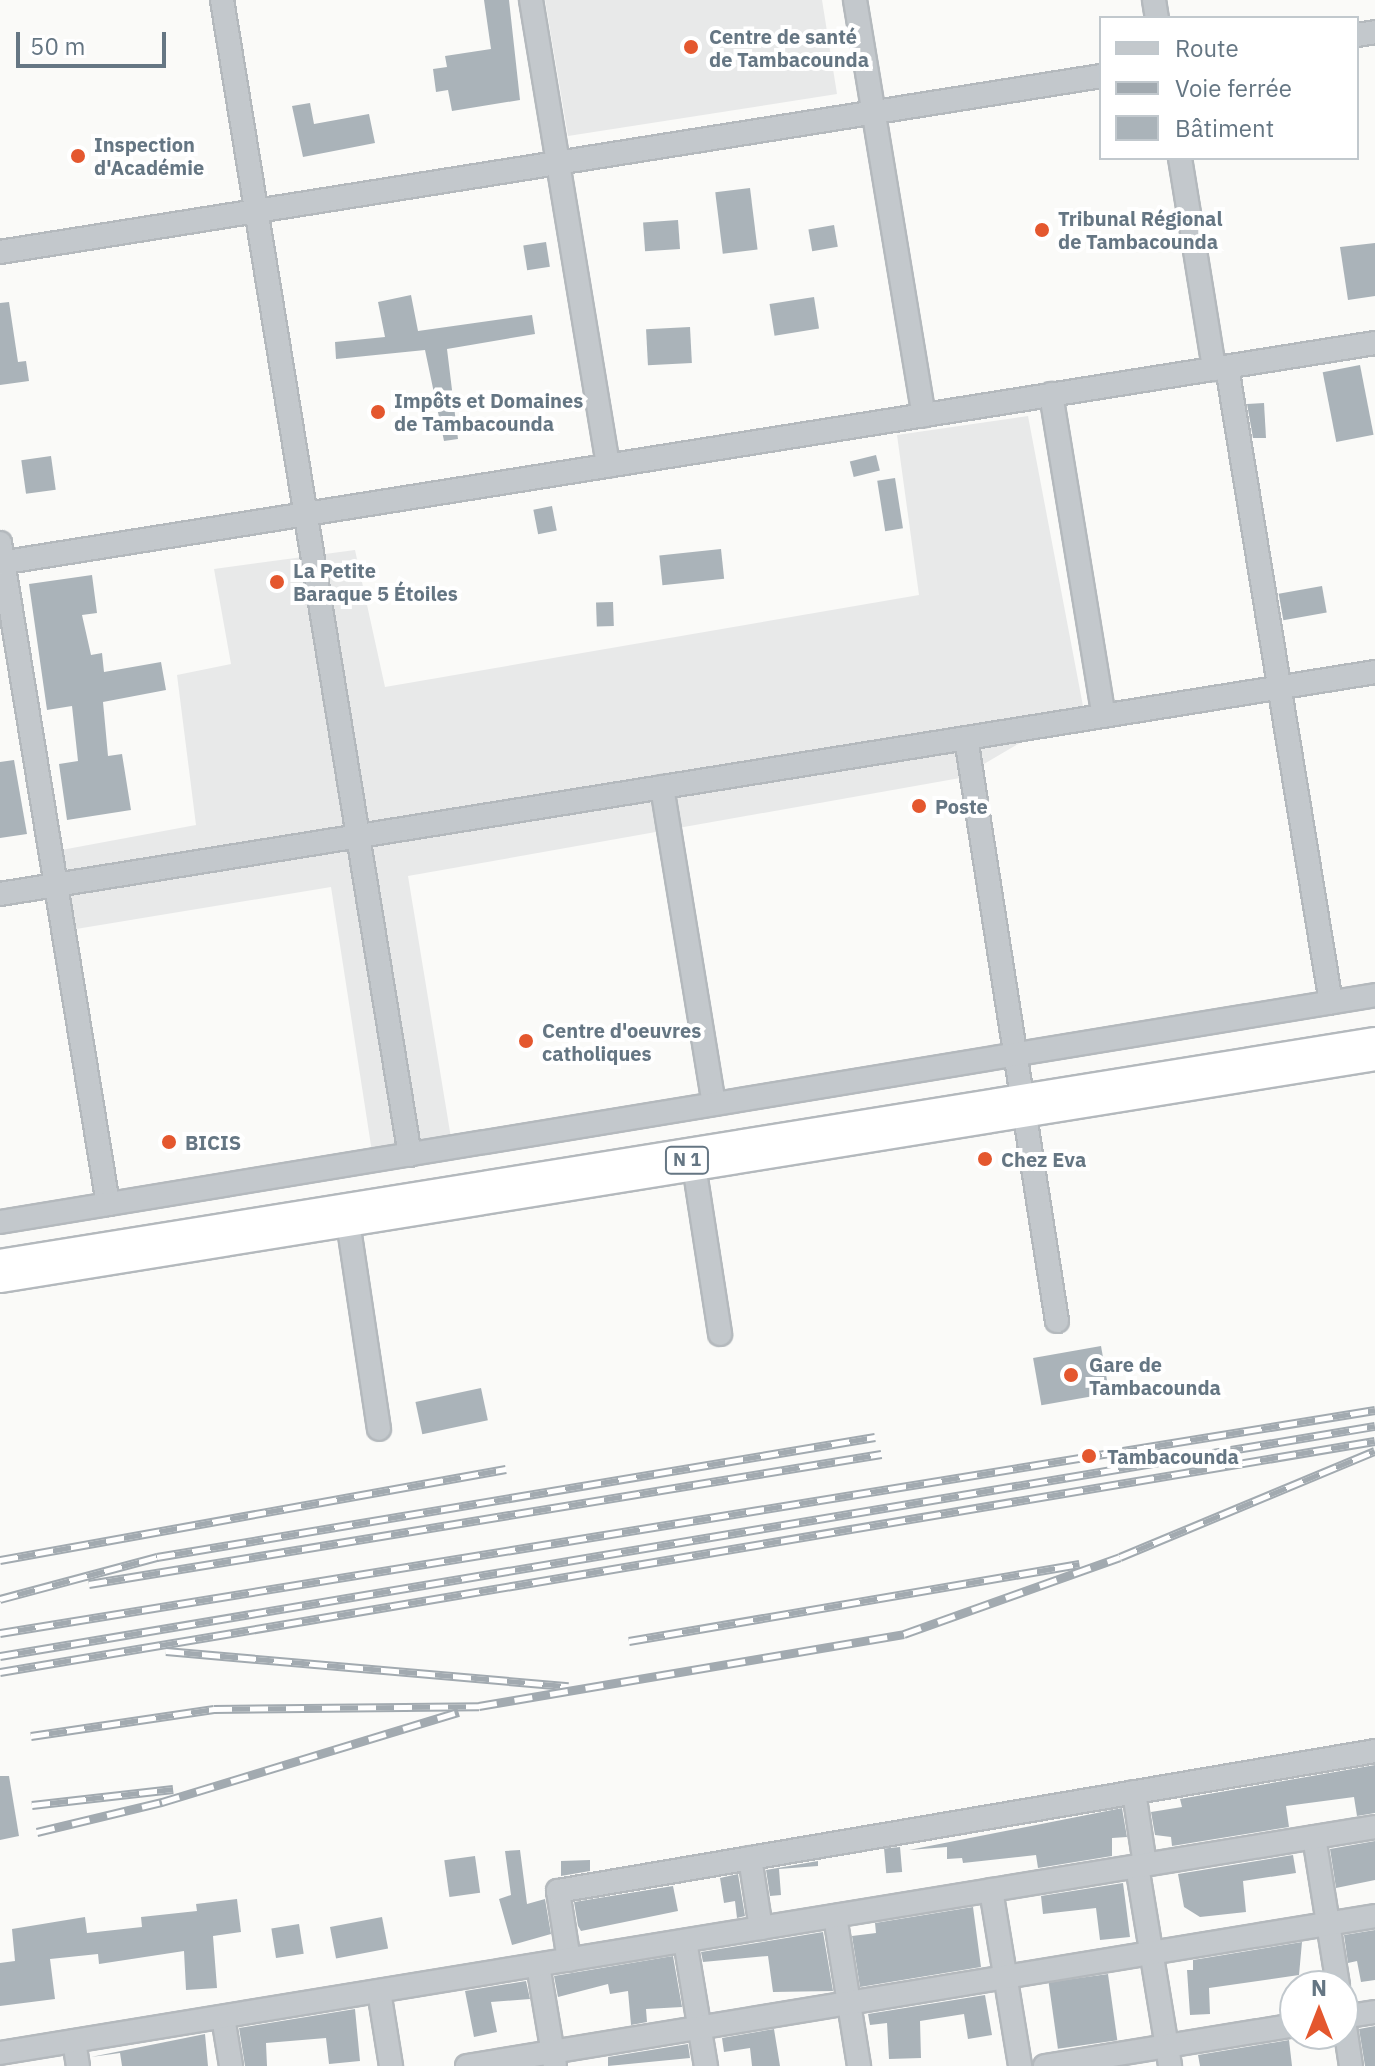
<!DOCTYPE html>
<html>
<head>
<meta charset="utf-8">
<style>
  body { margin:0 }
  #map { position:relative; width:1375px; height:2066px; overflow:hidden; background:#fafaf8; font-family:"IBM Plex Sans",sans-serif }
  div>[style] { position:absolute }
  .built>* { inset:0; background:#e8e9e9 }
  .building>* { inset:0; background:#aab3b9; transform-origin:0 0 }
  .roads { filter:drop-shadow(2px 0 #b4b9bd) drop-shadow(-2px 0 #b4b9bd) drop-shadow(0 2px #b4b9bd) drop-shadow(0 -2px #b4b9bd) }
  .street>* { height:22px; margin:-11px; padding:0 11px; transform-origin:11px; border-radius:11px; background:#c3c8cc }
  .highway>* { height:42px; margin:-21px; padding:0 21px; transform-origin:21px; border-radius:21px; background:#fff }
  .rail>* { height:9px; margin-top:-4.5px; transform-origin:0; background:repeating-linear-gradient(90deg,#fff 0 18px,#a2aab0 0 36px); box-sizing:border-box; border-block:2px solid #a2aab0 }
  .dots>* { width:22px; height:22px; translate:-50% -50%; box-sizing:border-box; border:4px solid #fff; border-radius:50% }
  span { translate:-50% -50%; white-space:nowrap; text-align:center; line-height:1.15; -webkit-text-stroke:8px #fff; paint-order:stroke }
  .shield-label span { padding:2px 6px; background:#fff; border:2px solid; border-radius:6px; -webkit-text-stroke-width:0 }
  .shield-label { font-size:18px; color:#657683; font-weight:700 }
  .poi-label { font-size:20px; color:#657683; font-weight:700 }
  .left { translate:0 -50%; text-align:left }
  .legend { position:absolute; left:1099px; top:16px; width:260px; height:144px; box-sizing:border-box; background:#fff; border:2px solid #c1c8cd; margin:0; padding:10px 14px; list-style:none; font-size:24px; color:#657683 }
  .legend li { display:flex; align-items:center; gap:16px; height:40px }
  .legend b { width:40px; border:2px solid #c1c8cd }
  .north { position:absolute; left:1279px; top:1970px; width:80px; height:80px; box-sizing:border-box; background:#fff; border:2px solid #c1c8cd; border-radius:50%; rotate:0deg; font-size:22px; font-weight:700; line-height:32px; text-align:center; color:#657683 }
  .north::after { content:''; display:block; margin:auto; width:28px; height:36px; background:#e4572e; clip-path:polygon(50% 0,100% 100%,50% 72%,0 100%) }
  .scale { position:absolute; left:16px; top:32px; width:150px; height:36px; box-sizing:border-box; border:4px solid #657683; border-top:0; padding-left:10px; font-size:24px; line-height:28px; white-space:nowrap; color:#657683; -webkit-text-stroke:6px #fff; paint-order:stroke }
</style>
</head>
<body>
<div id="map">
  <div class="built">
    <i style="clip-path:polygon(545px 0,822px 0,837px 94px,568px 136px)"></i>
    <i style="clip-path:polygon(1028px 416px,1083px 706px,960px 778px,408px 876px,451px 1138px,372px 1152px,331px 887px,70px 930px,56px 851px,196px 825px,177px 675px,231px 664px,214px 569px,355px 550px,385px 687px,919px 595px,897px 435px)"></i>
  </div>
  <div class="building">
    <i style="clip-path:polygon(484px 0,509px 0,520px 100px,452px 111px,448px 90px,436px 92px,433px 69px,447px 67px,445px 56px,491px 49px)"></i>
    <i style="clip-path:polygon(310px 103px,314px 124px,369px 114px,375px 143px,303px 157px,292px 106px)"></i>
    <i style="left:750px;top:188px;width:62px;height:35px;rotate:83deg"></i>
    <i style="left:678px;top:220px;width:29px;height:35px;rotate:86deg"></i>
    <i style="left:834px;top:225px;width:22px;height:26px;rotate:80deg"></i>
    <i style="left:546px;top:242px;width:25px;height:23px;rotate:81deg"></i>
    <i style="clip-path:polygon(1375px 243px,1375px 296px,1348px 300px,1340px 247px)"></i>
    <i style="clip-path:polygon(411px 295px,418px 331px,532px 315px,535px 334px,447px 349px,458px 439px,444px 441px,425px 350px,336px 359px,335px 342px,385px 337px,378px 302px)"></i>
    <i style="left:814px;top:297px;width:32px;height:45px;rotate:81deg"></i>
    <i style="clip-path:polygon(9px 302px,18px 362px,26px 361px,29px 381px,0 385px,0 303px)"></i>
    <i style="left:690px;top:327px;width:36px;height:44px;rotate:87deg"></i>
    <i style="left:1360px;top:365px;width:71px;height:38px;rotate:79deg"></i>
    <i style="clip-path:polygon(1264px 403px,1266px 438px,1253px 438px,1247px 404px)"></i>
    <i style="left:876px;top:455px;width:16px;height:27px;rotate:76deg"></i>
    <i style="left:51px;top:456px;width:34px;height:30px;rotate:82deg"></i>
    <i style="left:895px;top:478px;width:51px;height:18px;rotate:81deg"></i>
    <i style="left:552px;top:506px;width:25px;height:19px;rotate:79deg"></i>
    <i style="left:721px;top:549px;width:30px;height:62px;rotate:84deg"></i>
    <i style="clip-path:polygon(92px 575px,97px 613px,82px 615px,91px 655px,102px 653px,104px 672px,161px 662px,166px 690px,103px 702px,108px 756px,122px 754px,131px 810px,67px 820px,59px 764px,78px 761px,72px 706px,47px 710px,29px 584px)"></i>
    <i style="left:1322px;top:586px;width:27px;height:44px;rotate:80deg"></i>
    <i style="left:613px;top:602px;width:24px;height:17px;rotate:88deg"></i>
    <i style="clip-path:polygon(14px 760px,27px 834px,0 838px,0 762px)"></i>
    <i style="left:1101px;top:1346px;width:48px;height:69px;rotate:80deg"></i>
    <i style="left:481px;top:1388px;width:33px;height:67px;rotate:78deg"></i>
    <i style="clip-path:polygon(1375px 1765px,1375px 1813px,1357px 1816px,1354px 1797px,1286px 1806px,1289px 1827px,1172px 1846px,1171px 1837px,1155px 1835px,1151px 1812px,1182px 1807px,1180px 1799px)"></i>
    <i style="clip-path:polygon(0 1776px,9px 1776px,19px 1836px,0 1840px)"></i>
    <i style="clip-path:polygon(1122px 1808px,1127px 1837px,1112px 1838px,1112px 1856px,1038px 1868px,1036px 1855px,963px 1863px,962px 1858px,947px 1859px,947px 1847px,909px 1850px)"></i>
    <i style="clip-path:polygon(1375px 1841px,1375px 1880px,1336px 1888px,1330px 1849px)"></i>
    <i style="left:900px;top:1847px;width:25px;height:16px;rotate:85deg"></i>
    <i style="clip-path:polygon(520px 1850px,527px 1904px,545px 1899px,551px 1934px,512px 1945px,499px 1899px,511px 1895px,505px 1851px)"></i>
    <i style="clip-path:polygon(1293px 1855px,1296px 1873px,1243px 1881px,1246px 1912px,1200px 1917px,1184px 1907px,1178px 1874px)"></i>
    <i style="left:475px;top:1856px;width:37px;height:31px;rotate:82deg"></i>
    <i style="clip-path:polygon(590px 1860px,590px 1871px,561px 1876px,561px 1861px)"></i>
    <i style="clip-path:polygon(818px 1861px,818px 1866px,779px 1869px,781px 1895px,770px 1896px,766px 1870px)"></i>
    <i style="clip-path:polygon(738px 1874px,745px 1916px,737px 1918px,735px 1901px,724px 1903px,720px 1878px)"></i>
    <i style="clip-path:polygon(1123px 1883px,1130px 1937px,1100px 1940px,1096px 1908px,1043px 1914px,1041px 1896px)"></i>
    <i style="clip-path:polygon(673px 1886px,678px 1911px,581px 1931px,578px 1926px,574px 1902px)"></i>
    <i style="clip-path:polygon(237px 1899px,241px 1932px,213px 1936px,217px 1988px,186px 1990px,184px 1951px,99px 1964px,98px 1954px,50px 1959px,55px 1999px,0 2006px,0 1963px,15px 1961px,12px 1929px,85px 1917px,87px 1933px,142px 1927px,141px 1917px,197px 1911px,196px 1904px)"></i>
    <i style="clip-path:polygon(973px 1907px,981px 1967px,860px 1987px,852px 1936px,876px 1933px,875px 1923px)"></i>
    <i style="left:382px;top:1917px;width:32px;height:53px;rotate:79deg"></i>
    <i style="left:299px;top:1924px;width:30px;height:28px;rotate:81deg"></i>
    <i style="clip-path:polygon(1375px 1930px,1375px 1980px,1361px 1982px,1357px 1961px,1348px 1963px,1344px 1935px)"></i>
    <i style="clip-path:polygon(823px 1932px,833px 1991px,773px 1992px,768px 1956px,703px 1962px,701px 1952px)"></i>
    <i style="clip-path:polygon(1302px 1942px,1299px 1975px,1209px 1988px,1210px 2014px,1190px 2015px,1187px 1970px,1193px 1970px,1193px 1960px)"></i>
    <i style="clip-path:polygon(673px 1956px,682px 2007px,646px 2009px,647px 2022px,631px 2025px,628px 1991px,610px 1994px,608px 1984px,558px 1997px,554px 1976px)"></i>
    <i style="left:1108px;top:1974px;width:67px;height:60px;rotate:82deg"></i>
    <i style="clip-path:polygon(526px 1981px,530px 1999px,491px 2002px,497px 2032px,474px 2037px,465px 1991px)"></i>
    <i style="clip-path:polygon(985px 1995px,992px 2035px,968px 2039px,964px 2014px,920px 2021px,921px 2058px,889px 2059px,887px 2023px,870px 2025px,868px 2014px)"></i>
    <i style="clip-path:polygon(355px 2009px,360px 2061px,329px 2064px,326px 2038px,266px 2043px,267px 2066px,245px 2066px,239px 2028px)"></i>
    <i style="clip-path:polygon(1375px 2026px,1375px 2066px,1365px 2066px,1359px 2029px)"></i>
    <i style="clip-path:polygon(774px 2029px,780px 2066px,752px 2066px,750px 2048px,724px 2052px,722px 2038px)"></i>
    <i style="clip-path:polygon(205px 2034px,208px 2066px,122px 2066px,120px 2053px,91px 2057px)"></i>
    <i style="clip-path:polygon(1289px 2040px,1292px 2066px,1200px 2066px,1198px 2055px)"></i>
    <i style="clip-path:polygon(688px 2044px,690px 2058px,608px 2066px,608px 2057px)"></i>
  </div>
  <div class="roads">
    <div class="street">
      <i style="left:222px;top:0;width:1170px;rotate:80.76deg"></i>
      <i style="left:531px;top:0;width:472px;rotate:80.6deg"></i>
      <i style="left:855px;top:0;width:421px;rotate:80.6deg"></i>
      <i style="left:1154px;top:0;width:18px;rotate:81deg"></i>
      <i style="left:1357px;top:35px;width:18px;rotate:-9deg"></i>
      <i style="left:1180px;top:158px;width:214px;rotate:80.8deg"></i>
      <i style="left:0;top:252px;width:1115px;rotate:-9.08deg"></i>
      <i style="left:1227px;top:367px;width:644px;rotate:80.71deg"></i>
      <i style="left:1051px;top:394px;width:326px;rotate:80.7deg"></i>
      <i style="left:0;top:543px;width:670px;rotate:80.72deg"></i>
      <i style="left:0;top:563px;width:1392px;rotate:-9.09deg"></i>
      <i style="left:966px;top:738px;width:590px;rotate:81.13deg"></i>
      <i style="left:662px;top:787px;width:321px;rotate:80.7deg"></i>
      <i style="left:0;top:894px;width:1393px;rotate:-9.17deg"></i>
      <i style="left:693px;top:1159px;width:177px;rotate:81.2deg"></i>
      <i style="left:347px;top:1215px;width:216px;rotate:81.5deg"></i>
      <i style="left:0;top:1222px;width:1394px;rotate:-9.37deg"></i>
      <i style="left:1134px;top:1792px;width:74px;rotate:81.4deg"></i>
      <i style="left:1314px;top:1837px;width:151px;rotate:80.8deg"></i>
      <i style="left:750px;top:1858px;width:71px;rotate:81.1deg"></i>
      <i style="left:1137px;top:1866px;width:203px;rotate:80.6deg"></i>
      <i style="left:991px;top:1890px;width:178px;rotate:80.6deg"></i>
      <i style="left:835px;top:1916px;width:152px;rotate:80.9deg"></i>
      <i style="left:685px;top:1941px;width:127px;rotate:80.5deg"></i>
      <i style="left:569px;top:1960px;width:70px;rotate:-99.1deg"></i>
      <i style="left:558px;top:1891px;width:829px;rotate:-9.72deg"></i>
      <i style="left:538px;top:1965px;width:101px;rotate:80.4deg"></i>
      <i style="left:379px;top:1991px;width:76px;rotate:80.9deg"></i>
      <i style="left:1343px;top:2014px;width:53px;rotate:81.3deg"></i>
      <i style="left:223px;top:2017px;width:50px;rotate:80.7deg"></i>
      <i style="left:1343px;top:2017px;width:32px;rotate:-9deg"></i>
      <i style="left:74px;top:2041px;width:25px;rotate:81deg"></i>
      <i style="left:0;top:2053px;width:1393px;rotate:-9.33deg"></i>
      <i style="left:467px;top:2066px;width:920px;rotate:-9.38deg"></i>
      <i style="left:1045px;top:2066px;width:253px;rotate:-9.3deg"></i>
    </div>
    <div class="highway">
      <i style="left:0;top:1271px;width:1393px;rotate:-9.17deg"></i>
    </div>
  </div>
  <div class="rail">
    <i style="left:0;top:1560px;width:514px;rotate:-10.2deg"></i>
    <i style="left:89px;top:1584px;width:803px;rotate:-9.32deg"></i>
    <i style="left:0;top:1599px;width:163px;rotate:-15deg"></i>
    <i style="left:157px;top:1557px;width:728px;rotate:-9.49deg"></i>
    <i style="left:0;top:1633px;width:1393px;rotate:-9.21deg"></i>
    <i style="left:629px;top:1641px;width:457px;rotate:-9.7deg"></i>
    <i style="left:166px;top:1651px;width:404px;rotate:5deg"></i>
    <i style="left:0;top:1656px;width:1394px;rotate:-9.5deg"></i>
    <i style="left:0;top:1672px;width:1394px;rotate:-9.54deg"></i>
    <i style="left:31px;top:1736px;width:185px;rotate:-8.4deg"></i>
    <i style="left:214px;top:1709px;width:265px;rotate:-0.6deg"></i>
    <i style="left:479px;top:1706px;width:431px;rotate:-9.6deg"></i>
    <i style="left:904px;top:1634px;width:229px;rotate:-19.6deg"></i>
    <i style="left:1120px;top:1557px;width:276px;rotate:-22.6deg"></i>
    <i style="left:32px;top:1805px;width:142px;rotate:-6.5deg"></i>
    <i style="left:37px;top:1832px;width:129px;rotate:-13.5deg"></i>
    <i style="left:162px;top:1802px;width:310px;rotate:-16.9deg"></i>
  </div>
  <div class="dots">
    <i style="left:691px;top:47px;background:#e4572e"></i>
    <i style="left:78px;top:156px;background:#e4572e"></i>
    <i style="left:1042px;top:230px;background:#e4572e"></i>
    <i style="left:378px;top:412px;background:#e4572e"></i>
    <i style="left:277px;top:582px;background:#e4572e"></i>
    <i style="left:919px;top:806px;background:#e4572e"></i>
    <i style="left:526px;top:1041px;background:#e4572e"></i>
    <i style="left:169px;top:1142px;background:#e4572e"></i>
    <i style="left:985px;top:1159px;background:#e4572e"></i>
    <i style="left:1071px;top:1375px;background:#e4572e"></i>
    <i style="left:1089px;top:1456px;background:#e4572e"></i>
  </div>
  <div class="shield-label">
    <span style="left:687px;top:1160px">N 1</span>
  </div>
  <div class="poi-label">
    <span class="left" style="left:709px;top:48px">Centre de santé<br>de Tambacounda</span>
    <span class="left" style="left:94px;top:156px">Inspection<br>d'Académie</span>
    <span class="left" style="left:1058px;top:230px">Tribunal Régional<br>de Tambacounda</span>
    <span class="left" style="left:394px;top:412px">Impôts et Domaines<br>de Tambacounda</span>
    <span class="left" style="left:293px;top:582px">La Petite<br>Baraque 5 Étoiles</span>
    <span class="left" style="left:935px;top:806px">Poste</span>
    <span class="left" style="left:542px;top:1042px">Centre d'oeuvres<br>catholiques</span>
    <span class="left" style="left:185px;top:1142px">BICIS</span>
    <span class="left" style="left:1001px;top:1159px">Chez Eva</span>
    <span class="left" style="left:1089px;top:1376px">Gare de<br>Tambacounda</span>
    <span class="left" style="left:1107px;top:1456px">Tambacounda</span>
  </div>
  <ul class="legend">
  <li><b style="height:10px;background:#c3c8cc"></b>Route</li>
  <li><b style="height:10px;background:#a2aab0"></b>Voie ferrée</li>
  <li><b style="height:22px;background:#aab3b9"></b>Bâtiment</li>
  </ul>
  <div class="north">N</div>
  <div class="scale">50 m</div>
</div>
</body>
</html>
